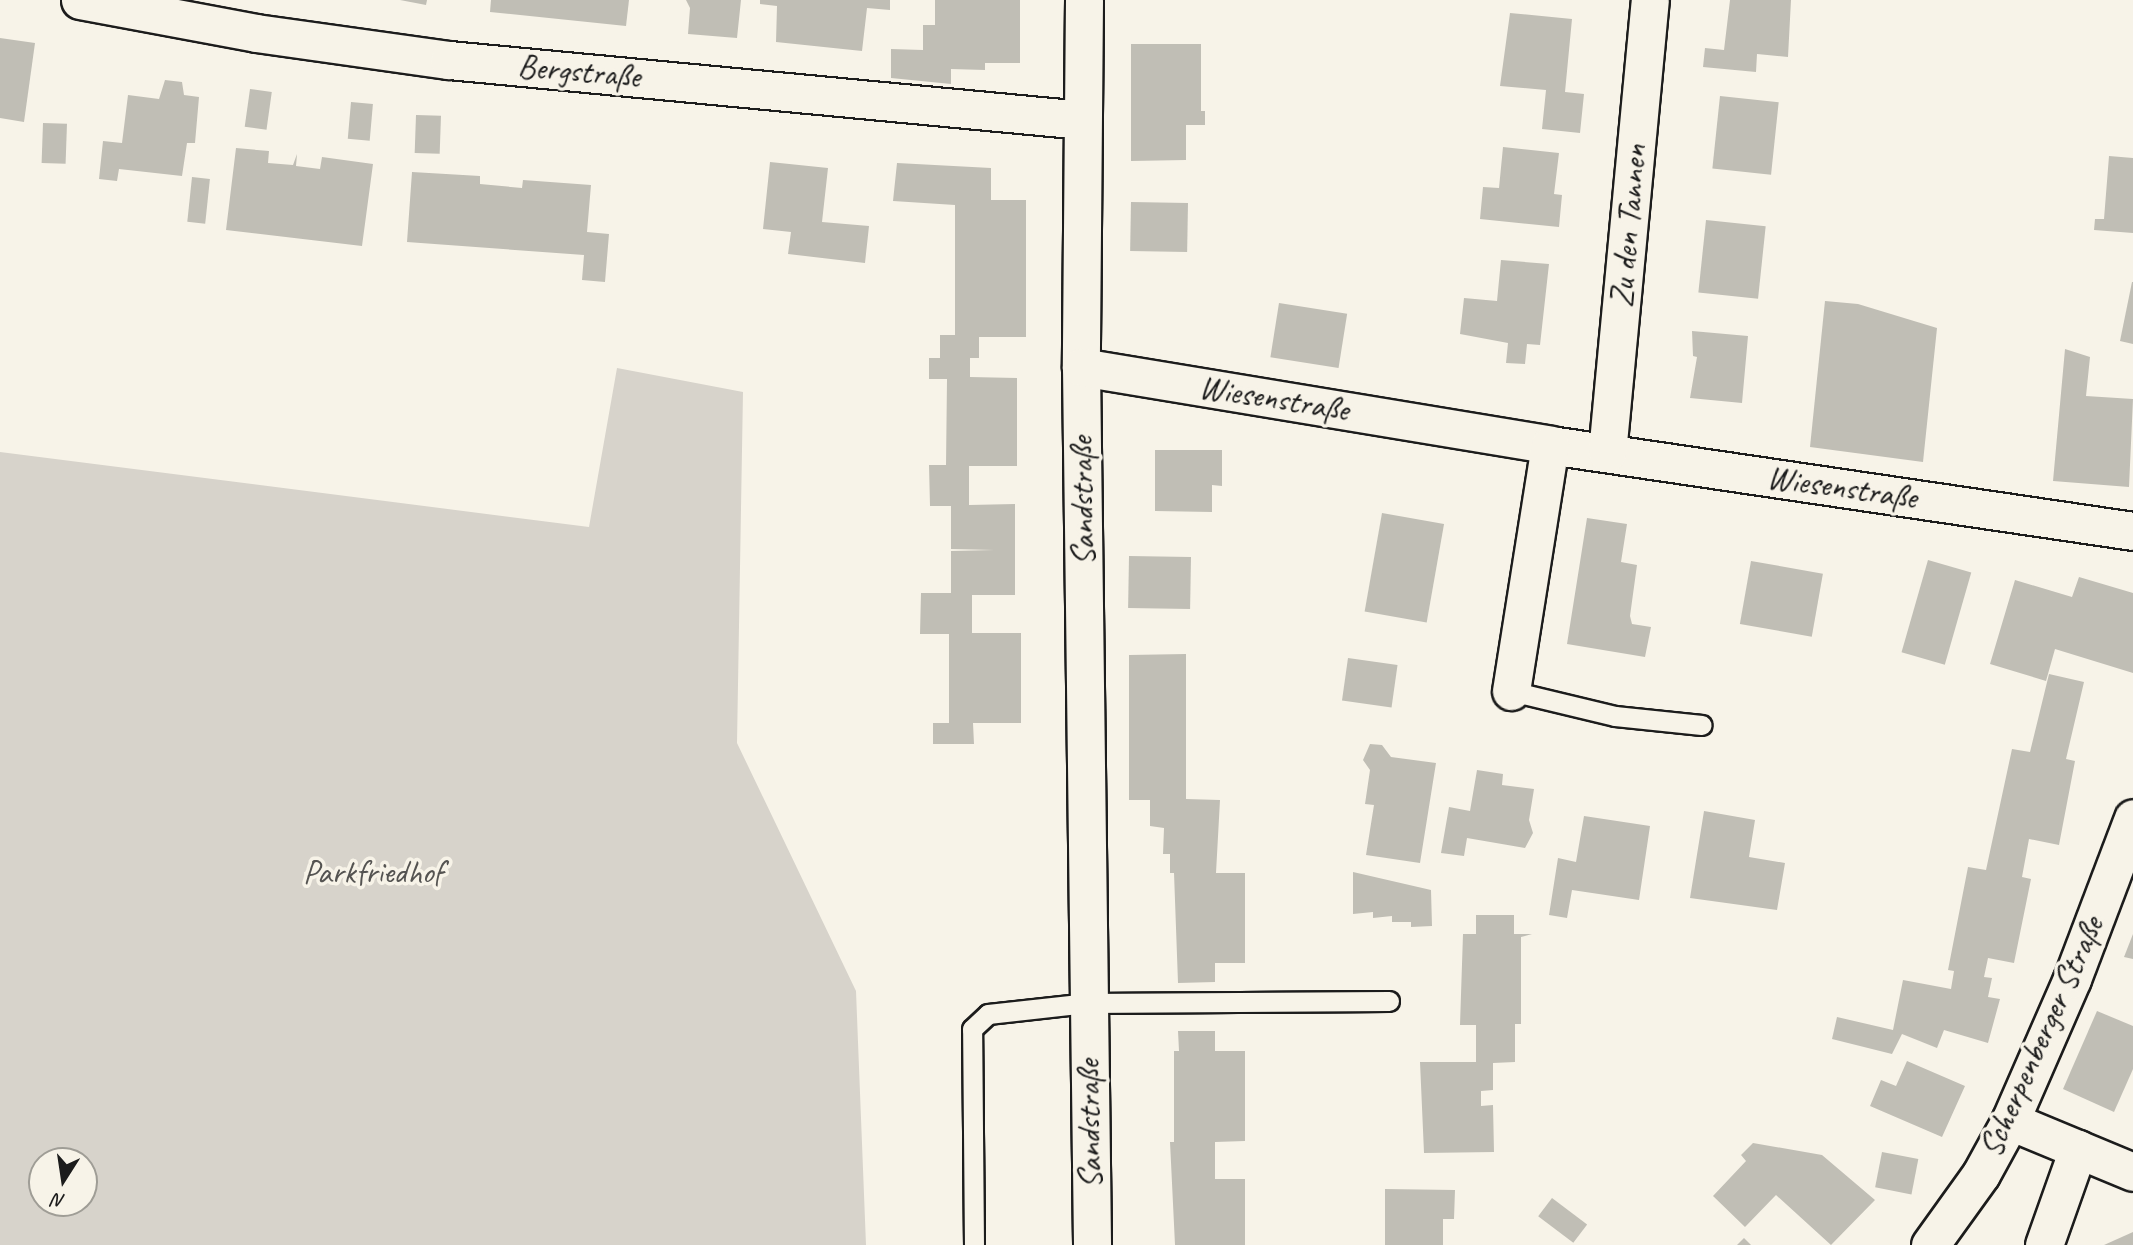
<!DOCTYPE html>
<html>
<head>
<meta charset="utf-8">
<style>
  body { margin:0 }
  #map { position:relative; width:2133px; height:1245px; overflow:hidden; background:#f7f3e8; font-family:Caveat,sans-serif }
  div>[style] { position:absolute }
  .green>* { inset:0; background:#d7d3cb }
  .building>* { inset:0; background:#c0beb5; transform-origin:0 0 }
  .roads { filter:drop-shadow(2px 0 #1c1c1c) drop-shadow(-2px 0 #1c1c1c) drop-shadow(0 2px #1c1c1c) drop-shadow(0 -2px #1c1c1c) }
  .lane>* { height:19px; margin:-9.5px; padding:0 9.5px; transform-origin:9.5px; border-radius:9.5px; background:#f7f3e8 }
  .street>* { height:37px; margin:-18.5px; padding:0 18.5px; transform-origin:18.5px; border-radius:18.5px; background:#f7f3e8 }
  span { translate:-50% -50%; white-space:nowrap; text-align:center; line-height:1.15; -webkit-text-stroke:7px #f7f3e8; paint-order:stroke }
  .street-label { font-size:33px; color:#1c1c1c }
  .park-label { font-size:33px; color:#545351 }
  .north { position:absolute; left:28px; top:1147px; width:70px; height:70px; box-sizing:border-box; background:#f7f3e8; border:2px solid #9f9d96; border-radius:50%; rotate:192deg; font-size:19px; font-weight:700; line-height:28px; text-align:center; color:#1c1c1c }
  .north::after { content:''; display:block; margin:auto; width:24px; height:32px; background:#1c1c1c; clip-path:polygon(50% 0,100% 100%,50% 72%,0 100%) }
</style>
</head>
<body>
<div id="map">
  <div class="green">
    <i style="clip-path:polygon(evenodd,617px 368px,743px 392px,737px 743px,856px 991px,866px 1245px,0 1245px,0 452px,589px 527px,617px 368px,42px 1161px,84px 1161px,84px 1203px,42px 1203px,42px 1161px)"></i>
  </div>
  <div class="building">
    <i style="clip-path:polygon(400px 0,427px 0,426px 5px)"></i>
    <i style="clip-path:polygon(491px 0,629px 0,626px 26px,490px 12px)"></i>
    <i style="clip-path:polygon(686px 0,741px 0,737px 38px,688px 34px,690px 8px)"></i>
    <i style="clip-path:polygon(760px 0,890px 0,890px 10px,867px 8px,862px 51px,776px 42px,777px 6px,760px 4px)"></i>
    <i style="clip-path:polygon(935px 0,1020px 0,1020px 63px,985px 63px,985px 70px,951px 69px,951px 84px,891px 78px,891px 49px,923px 50px,923px 25px,935px 25px)"></i>
    <i style="clip-path:polygon(1730px 0,1791px 0,1788px 57px,1757px 54px,1756px 72px,1703px 67px,1705px 48px,1724px 50px)"></i>
    <i style="clip-path:polygon(1510px 13px,1572px 19px,1565px 92px,1584px 94px,1580px 133px,1542px 129px,1546px 90px,1500px 86px)"></i>
    <i style="clip-path:polygon(0 38px,35px 43px,24px 122px,0 118px)"></i>
    <i style="clip-path:polygon(1131px 44px,1201px 44px,1201px 111px,1205px 111px,1205px 125px,1186px 125px,1186px 160px,1131px 161px)"></i>
    <i style="clip-path:polygon(165px 80px,182px 82px,184px 95px,199px 97px,195px 143px,187px 143px,182px 176px,119px 169px,117px 181px,99px 179px,103px 141px,122px 143px,128px 95px,159px 99px)"></i>
    <i style="left:250px;top:89px;width:22px;height:38px;rotate:8deg"></i>
    <i style="left:1720px;top:96px;width:59px;height:73px;rotate:6deg"></i>
    <i style="left:351px;top:102px;width:22px;height:37px;rotate:5deg"></i>
    <i style="left:416px;top:115px;width:25px;height:38px;rotate:2deg"></i>
    <i style="left:43px;top:123px;width:24px;height:40px;rotate:2deg"></i>
    <i style="clip-path:polygon(1503px 147px,1559px 153px,1554px 194px,1562px 195px,1559px 227px,1480px 219px,1483px 187px,1499px 188px)"></i>
    <i style="clip-path:polygon(236px 148px,269px 151px,268px 163px,293px 165px,297px 154px,296px 166px,320px 169px,322px 157px,373px 164px,362px 246px,226px 230px)"></i>
    <i style="clip-path:polygon(2109px 156px,2133px 158px,2133px 233px,2094px 230px,2095px 219px,2104px 219px)"></i>
    <i style="clip-path:polygon(770px 162px,828px 168px,822px 222px,869px 226px,865px 263px,788px 254px,791px 232px,763px 229px)"></i>
    <i style="clip-path:polygon(897px 163px,991px 168px,991px 200px,1026px 200px,1026px 337px,979px 337px,979px 358px,970px 358px,970px 377px,1017px 378px,1017px 466px,969px 466px,969px 505px,1015px 504px,1015px 595px,972px 595px,972px 633px,1021px 633px,1021px 723px,973px 723px,974px 744px,933px 744px,933px 723px,949px 723px,949px 634px,920px 634px,921px 593px,951px 593px,951px 551px,994px 550px,951px 549px,951px 506px,930px 506px,929px 465px,946px 465px,947px 379px,929px 379px,929px 358px,940px 358px,940px 335px,955px 335px,955px 205px,893px 201px)"></i>
    <i style="clip-path:polygon(412px 172px,480px 176px,480px 184px,522px 188px,523px 180px,591px 185px,587px 232px,609px 234px,605px 282px,582px 280px,584px 255px,407px 242px)"></i>
    <i style="left:192px;top:177px;width:18px;height:45px;rotate:6deg"></i>
    <i style="left:1131px;top:202px;width:57px;height:49px;rotate:1deg"></i>
    <i style="left:1706px;top:220px;width:60px;height:73px;rotate:6deg"></i>
    <i style="clip-path:polygon(1501px 260px,1549px 264px,1540px 345px,1527px 344px,1525px 364px,1506px 363px,1508px 343px,1460px 334px,1464px 298px,1497px 301px)"></i>
    <i style="clip-path:polygon(2132px 282px,2133px 282px,2133px 344px,2120px 341px)"></i>
    <i style="clip-path:polygon(1825px 301px,1858px 304px,1937px 328px,1923px 462px,1810px 447px)"></i>
    <i style="left:1279px;top:303px;width:69px;height:55px;rotate:9deg"></i>
    <i style="clip-path:polygon(1692px 331px,1748px 336px,1742px 403px,1690px 398px,1697px 357px,1693px 356px)"></i>
    <i style="clip-path:polygon(2065px 349px,2090px 357px,2086px 396px,2133px 399px,2129px 487px,2053px 481px)"></i>
    <i style="clip-path:polygon(1155px 450px,1222px 450px,1222px 486px,1212px 485px,1212px 512px,1155px 511px)"></i>
    <i style="left:1382px;top:513px;width:63px;height:100px;rotate:10deg"></i>
    <i style="clip-path:polygon(1587px 518px,1627px 524px,1621px 562px,1637px 565px,1630px 616px,1632px 624px,1651px 627px,1645px 657px,1567px 644px)"></i>
    <i style="left:1191px;top:557px;width:52px;height:62px;rotate:91deg"></i>
    <i style="left:1928px;top:560px;width:45px;height:96px;rotate:16deg"></i>
    <i style="left:1751px;top:561px;width:73px;height:64px;rotate:10deg"></i>
    <i style="clip-path:polygon(2079px 577px,2133px 593px,2133px 673px,2055px 649px,2046px 681px,1990px 664px,2015px 580px,2072px 597px)"></i>
    <i style="clip-path:polygon(1186px 654px,1186px 799px,1220px 800px,1216px 873px,1245px 873px,1245px 963px,1215px 963px,1215px 982px,1178px 983px,1174px 873px,1170px 873px,1170px 854px,1163px 854px,1164px 828px,1150px 826px,1150px 800px,1129px 800px,1129px 655px)"></i>
    <i style="left:1348px;top:658px;width:50px;height:43px;rotate:8deg"></i>
    <i style="clip-path:polygon(2049px 674px,2084px 682px,2066px 759px,2075px 761px,2059px 845px,2029px 839px,2022px 877px,2031px 879px,2014px 963px,1988px 958px,1984px 977px,1992px 978px,1988px 997px,2000px 999px,1988px 1043px,1944px 1030px,1937px 1048px,1902px 1034px,1892px 1054px,1832px 1039px,1837px 1017px,1893px 1030px,1903px 980px,1951px 989px,1954px 971px,1948px 970px,1968px 867px,1986px 870px,2012px 749px,2030px 752px)"></i>
    <i style="clip-path:polygon(1370px 744px,1382px 745px,1391px 757px,1436px 763px,1420px 863px,1366px 855px,1374px 805px,1365px 804px,1370px 770px,1363px 760px)"></i>
    <i style="clip-path:polygon(1477px 770px,1503px 774px,1502px 785px,1534px 789px,1529px 820px,1533px 833px,1525px 848px,1467px 838px,1464px 856px,1441px 853px,1449px 807px,1470px 811px)"></i>
    <i style="clip-path:polygon(1704px 811px,1755px 820px,1749px 857px,1785px 863px,1777px 910px,1690px 898px)"></i>
    <i style="clip-path:polygon(1584px 816px,1650px 826px,1639px 900px,1572px 890px,1567px 918px,1549px 915px,1558px 858px,1576px 862px)"></i>
    <i style="clip-path:polygon(1353px 872px,1431px 890px,1432px 926px,1411px 927px,1411px 922px,1392px 922px,1392px 916px,1373px 918px,1373px 912px,1353px 914px)"></i>
    <i style="clip-path:polygon(1476px 915px,1514px 915px,1514px 934px,1532px 934px,1521px 937px,1521px 1024px,1515px 1024px,1515px 1062px,1493px 1063px,1493px 1090px,1481px 1091px,1481px 1106px,1493px 1105px,1494px 1152px,1424px 1153px,1420px 1062px,1476px 1062px,1476px 1025px,1460px 1025px,1463px 934px,1476px 934px)"></i>
    <i style="clip-path:polygon(2133px 934px,2133px 959px,2124px 957px)"></i>
    <i style="clip-path:polygon(2097px 1011px,2133px 1026px,2133px 1069px,2114px 1112px,2063px 1089px)"></i>
    <i style="clip-path:polygon(1178px 1031px,1215px 1031px,1215px 1051px,1245px 1051px,1245px 1141px,1215px 1142px,1215px 1179px,1245px 1179px,1245px 1245px,1175px 1245px,1170px 1142px,1174px 1142px,1174px 1051px,1179px 1051px)"></i>
    <i style="clip-path:polygon(1907px 1061px,1965px 1086px,1942px 1137px,1870px 1106px,1881px 1080px,1896px 1086px)"></i>
    <i style="clip-path:polygon(1753px 1143px,1822px 1155px,1875px 1200px,1831px 1245px,1776px 1195px,1745px 1227px,1713px 1196px,1746px 1161px,1741px 1155px)"></i>
    <i style="left:1882px;top:1152px;width:37px;height:36px;rotate:11deg"></i>
    <i style="clip-path:polygon(1385px 1189px,1455px 1190px,1454px 1219px,1443px 1219px,1443px 1245px,1385px 1245px)"></i>
    <i style="left:1552px;top:1198px;width:44px;height:23px;rotate:37deg"></i>
    <i style="clip-path:polygon(2133px 1232px,2133px 1245px,2104px 1245px)"></i>
    <i style="clip-path:polygon(1744px 1238px,1751px 1245px,1737px 1245px)"></i>
  </div>
  <div class="roads">
    <div class="lane">
      <i style="left:1511px;top:691px;width:107px;rotate:13.5deg"></i>
      <i style="left:1615px;top:716px;width:87px;rotate:5.9deg"></i>
      <i style="left:974px;top:1245px;width:216px;rotate:-90.5deg"></i>
      <i style="left:972px;top:1029px;width:22px;rotate:-43deg"></i>
      <i style="left:988px;top:1014px;width:101px;rotate:-6.3deg"></i>
      <i style="left:1088px;top:1003px;width:301px;rotate:-0.4deg"></i>
    </div>
    <div class="street">
      <i style="left:80px;top:0;width:179px;rotate:10.6deg"></i>
      <i style="left:256px;top:33px;width:195px;rotate:8deg"></i>
      <i style="left:449px;top:60px;width:636px;rotate:5.41deg"></i>
      <i style="left:1084px;top:0;width:367px;rotate:90.5deg"></i>
      <i style="left:1081px;top:367px;width:878px;rotate:89.28deg"></i>
      <i style="left:1081px;top:367px;width:475px;rotate:9.4deg"></i>
      <i style="left:1550px;top:445px;width:589px;rotate:8.39deg"></i>
      <i style="left:1607px;top:453px;width:455px;rotate:-84.6deg"></i>
      <i style="left:1511px;top:691px;width:249px;rotate:-81deg"></i>
      <i style="left:2010px;top:1121px;width:133px;rotate:22.5deg"></i>
      <i style="left:1930px;top:1245px;width:87px;rotate:-54.3deg"></i>
      <i style="left:1981px;top:1174px;width:60px;rotate:-61.3deg"></i>
      <i style="left:2010px;top:1121px;width:155px;rotate:-66.4deg"></i>
      <i style="left:2072px;top:979px;width:172px;rotate:-69.2deg"></i>
      <i style="left:2044px;top:1245px;width:102px;rotate:-70.5deg"></i>
    </div>
  </div>
  <div class="street-label">
    <span style="left:579px;top:72px;rotate:5deg">Bergstraße</span>
    <span style="left:1629px;top:226px;rotate:-85deg">Zu den Tannen</span>
    <span style="left:1274px;top:399px;rotate:9deg">Wiesenstraße</span>
    <span style="left:1842px;top:488px;rotate:8deg">Wiesenstraße</span>
    <span style="left:1083px;top:501px;rotate:-91deg">Sandstraße</span>
    <span style="left:2042px;top:1037px;rotate:-66deg">Scherpenberger Straße</span>
    <span style="left:1090px;top:1124px;rotate:-91deg">Sandstraße</span>
  </div>
  <div class="park-label">
    <span style="left:373px;top:873px">Parkfriedhof</span>
  </div>
  <div class="north">N</div>
</div>
</body>
</html>
